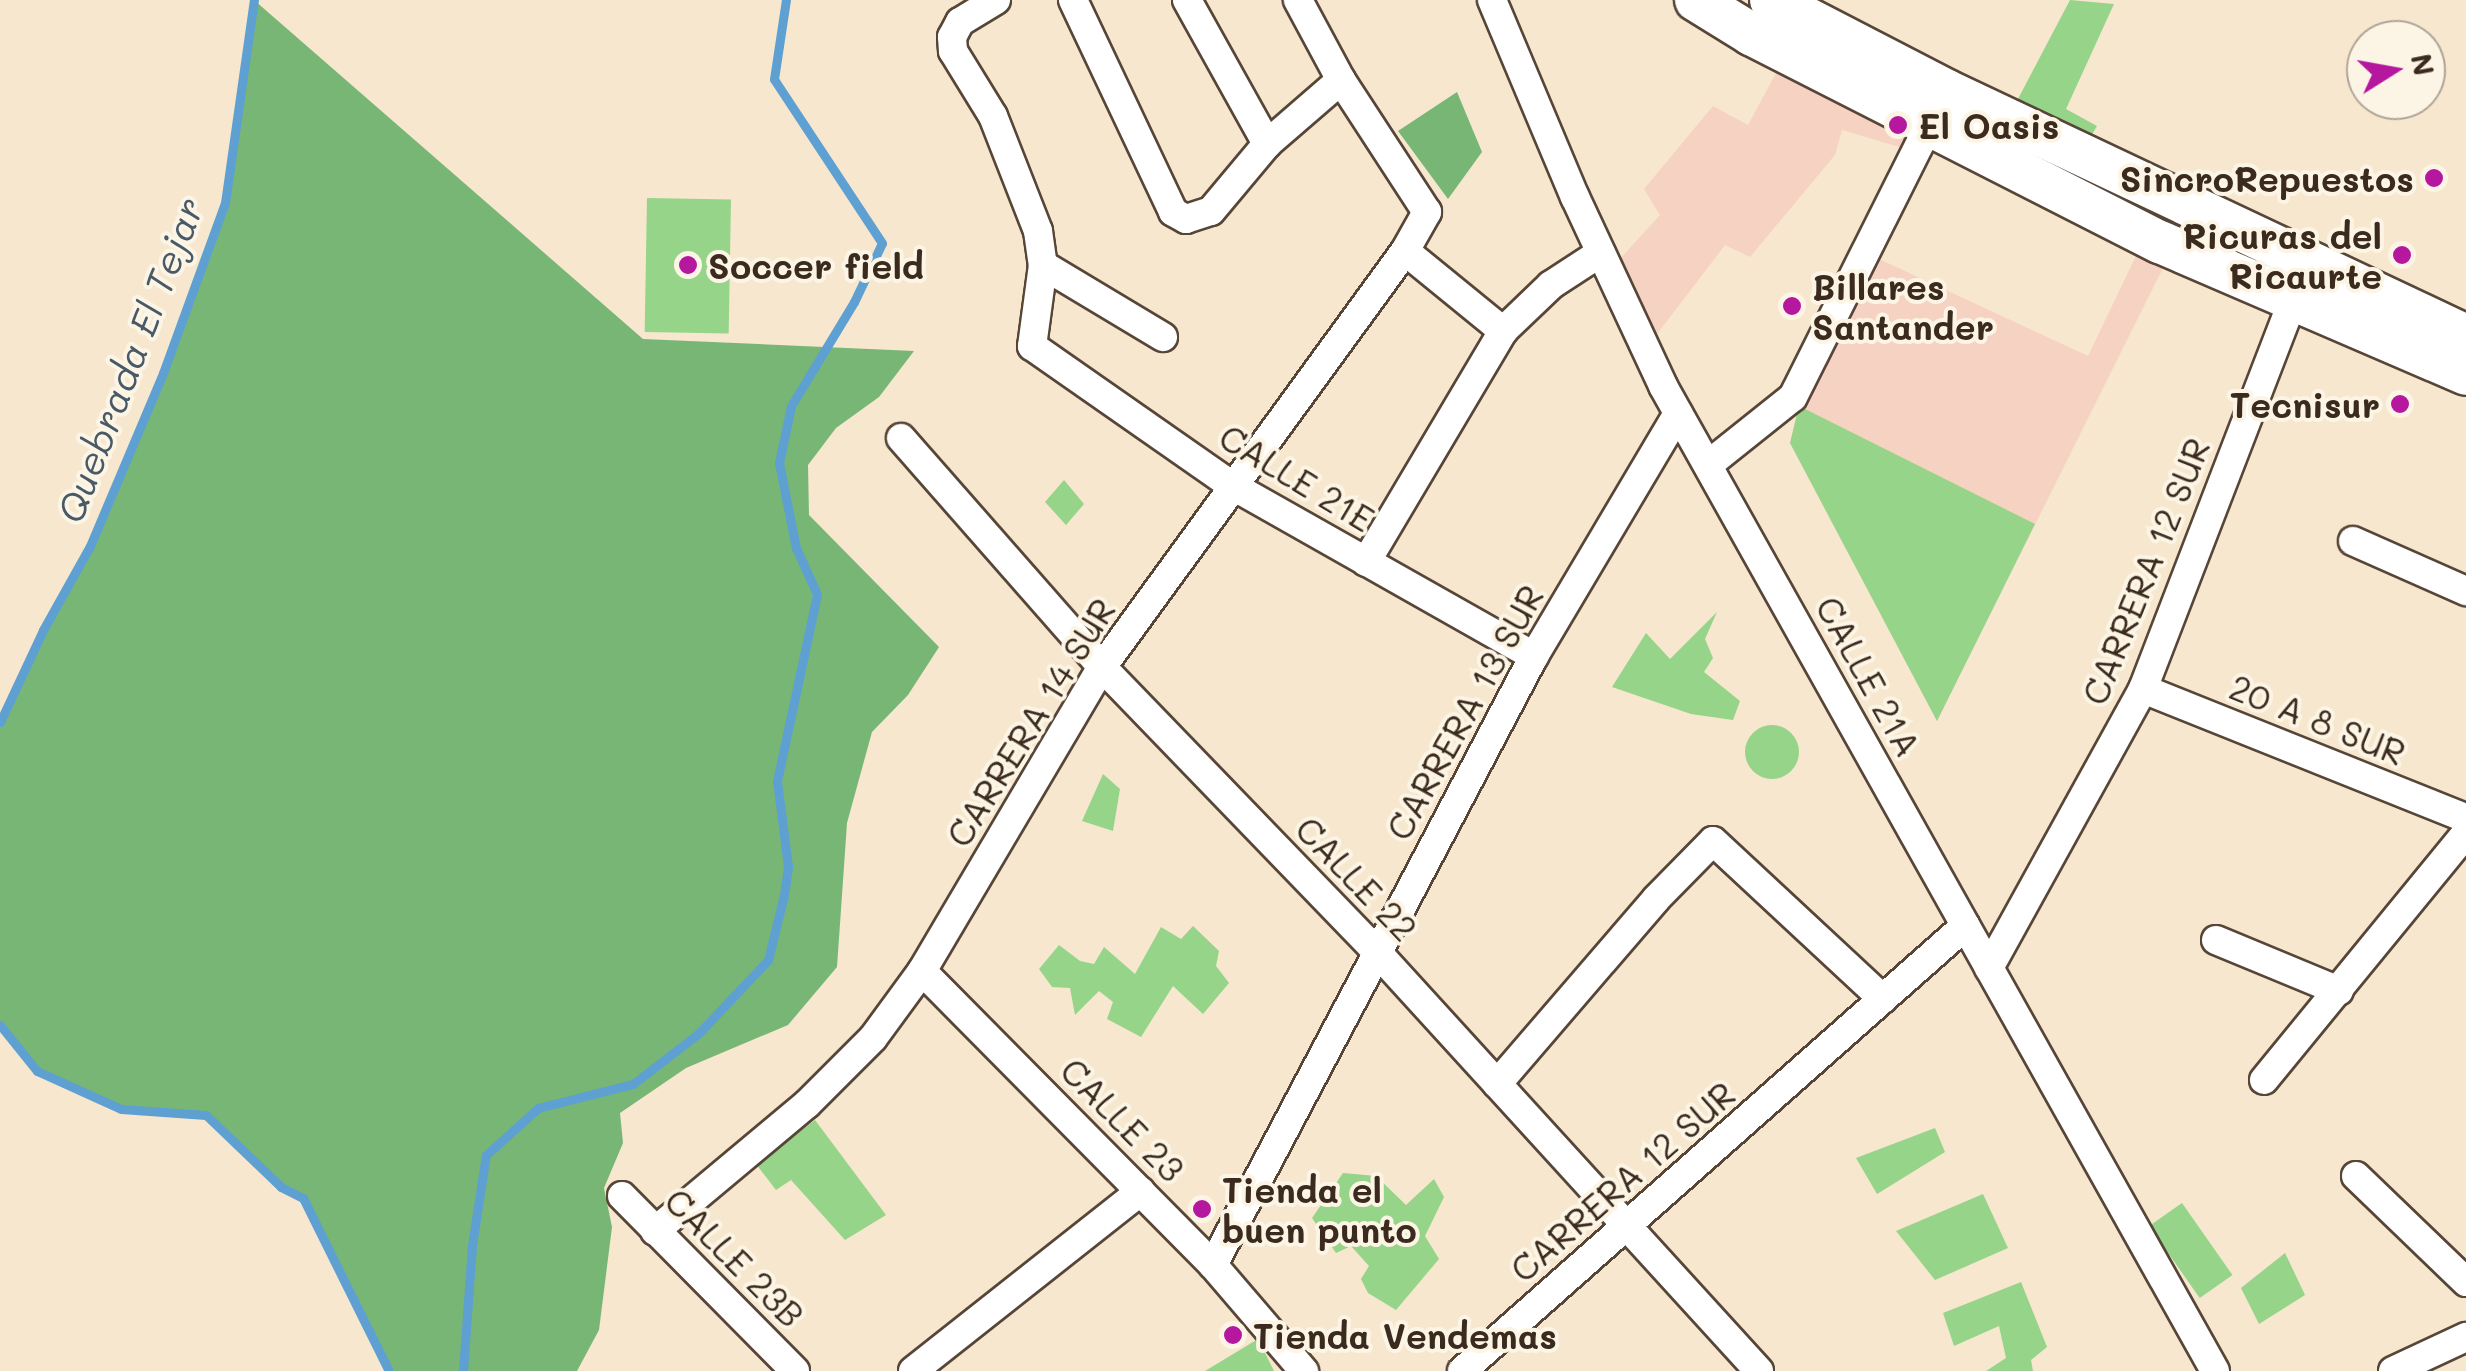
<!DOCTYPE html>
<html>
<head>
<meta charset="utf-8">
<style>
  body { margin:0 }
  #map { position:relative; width:2466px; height:1371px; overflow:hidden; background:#f6e7ce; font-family:Mali,sans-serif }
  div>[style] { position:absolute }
  .built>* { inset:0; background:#f6d2c3 }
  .green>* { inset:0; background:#96d489; transform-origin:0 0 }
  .round { border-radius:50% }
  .forest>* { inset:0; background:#78b675 }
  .stream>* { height:9px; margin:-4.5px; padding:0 4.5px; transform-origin:4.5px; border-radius:4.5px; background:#5ea0d2 }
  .roads { filter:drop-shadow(2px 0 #574638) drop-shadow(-2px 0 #574638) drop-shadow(0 2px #574638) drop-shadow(0 -2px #574638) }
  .street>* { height:28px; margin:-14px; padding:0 14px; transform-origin:14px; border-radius:14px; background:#fff }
  .primary>* { height:42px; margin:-21px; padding:0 21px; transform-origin:21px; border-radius:21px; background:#fff }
  .dots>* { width:28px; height:28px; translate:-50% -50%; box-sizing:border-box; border:5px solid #fcf5e5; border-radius:50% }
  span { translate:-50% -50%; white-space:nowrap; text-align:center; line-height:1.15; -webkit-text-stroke:8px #fcf5e5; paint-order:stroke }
  .poi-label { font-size:35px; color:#3b2a1e; font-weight:700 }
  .left { translate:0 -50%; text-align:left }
  .right { translate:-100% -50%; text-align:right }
  .street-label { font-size:35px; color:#3b2a1e }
  .water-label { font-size:38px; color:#495966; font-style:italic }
  .north { position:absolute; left:2346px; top:20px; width:100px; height:100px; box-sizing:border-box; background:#fcf5e5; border:2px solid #afa495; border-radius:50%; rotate:79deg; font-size:28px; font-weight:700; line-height:40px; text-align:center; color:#3b2a1e }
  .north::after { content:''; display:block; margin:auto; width:35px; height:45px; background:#b5179e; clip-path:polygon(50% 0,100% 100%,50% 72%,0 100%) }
</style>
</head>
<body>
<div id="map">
  <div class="built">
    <i style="clip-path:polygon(1782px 62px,1916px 133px,1906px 149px,1842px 130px,1835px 155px,1750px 257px,1725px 245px,1654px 338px,1618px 261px,1660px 215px,1644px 189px,1713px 106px,1748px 125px)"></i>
    <i style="clip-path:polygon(2146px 235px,2169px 256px,1937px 721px,1790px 443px,1799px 406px,1879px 259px,2088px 356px)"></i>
  </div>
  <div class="green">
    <i style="clip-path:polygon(2070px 0,2114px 4px,2066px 109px,2097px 126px,2083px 150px,2010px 114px)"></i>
    <i style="left:647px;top:198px;width:84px;height:134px;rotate:1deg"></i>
    <i style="clip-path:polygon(1799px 406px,2035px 524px,1937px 721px,1790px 443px)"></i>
    <i style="clip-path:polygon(1064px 480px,1084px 504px,1066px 525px,1045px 502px)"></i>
    <i style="clip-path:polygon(1717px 612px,1705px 639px,1713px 658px,1704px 672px,1740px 701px,1733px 720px,1691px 714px,1612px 687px,1646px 633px,1670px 659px)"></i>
    <i class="round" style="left:1745px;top:725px;width:54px;height:54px"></i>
    <i style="clip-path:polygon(1103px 774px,1120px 789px,1113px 831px,1082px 821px)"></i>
    <i style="clip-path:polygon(1193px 926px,1219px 951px,1216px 966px,1229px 983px,1203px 1014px,1173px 986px,1141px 1037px,1107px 1019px,1113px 1002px,1099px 991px,1075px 1015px,1070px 988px,1052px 987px,1039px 969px,1059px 945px,1080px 961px,1094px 964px,1104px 947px,1135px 974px,1161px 927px,1181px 939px)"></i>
    <i style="clip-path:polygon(815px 1120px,886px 1215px,845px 1240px,791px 1180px,776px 1190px,756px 1164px)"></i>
    <i style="clip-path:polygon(1935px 1128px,1945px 1152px,1877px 1194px,1856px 1158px)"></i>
    <i style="clip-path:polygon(1343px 1173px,1376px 1176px,1406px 1205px,1434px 1179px,1444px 1197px,1425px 1236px,1439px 1259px,1396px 1310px,1368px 1293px,1361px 1279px,1369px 1266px,1351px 1246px,1336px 1253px,1312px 1218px)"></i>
    <i style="clip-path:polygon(1983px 1194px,2008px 1248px,1935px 1280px,1896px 1231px)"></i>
    <i style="left:2182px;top:1203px;width:88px;height:40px;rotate:55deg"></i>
    <i style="clip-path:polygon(2285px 1253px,2305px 1295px,2259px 1324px,2241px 1288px)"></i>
    <i style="clip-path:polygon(2021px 1282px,2047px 1347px,2031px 1360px,2033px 1371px,1986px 1371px,2006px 1358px,1999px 1326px,1954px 1346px,1943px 1313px)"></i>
    <i style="clip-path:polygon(1258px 1339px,1274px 1371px,1205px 1371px)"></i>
  </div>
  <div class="forest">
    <i style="clip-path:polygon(254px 0,643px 339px,914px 351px,879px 397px,836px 428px,808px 465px,809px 515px,939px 647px,908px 695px,872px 732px,847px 823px,837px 967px,788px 1025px,686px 1068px,620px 1113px,623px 1143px,604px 1188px,612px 1227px,599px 1330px,577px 1371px,389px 1371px,303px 1198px,281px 1187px,206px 1116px,121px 1109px,37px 1071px,0 1025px,0 722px,43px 630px,91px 546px,163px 374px,225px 203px)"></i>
    <i style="clip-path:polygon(1457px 92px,1482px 152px,1448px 199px,1398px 131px)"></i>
  </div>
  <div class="stream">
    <i style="left:0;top:722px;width:102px;rotate:-64.9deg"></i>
    <i style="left:43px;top:630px;width:96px;rotate:-60.8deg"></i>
    <i style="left:90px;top:546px;width:188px;rotate:-67.1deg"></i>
    <i style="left:163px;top:373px;width:181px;rotate:-70deg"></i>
    <i style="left:225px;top:203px;width:205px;rotate:-81.9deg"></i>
    <i style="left:0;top:1025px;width:59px;rotate:51.2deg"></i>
    <i style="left:37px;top:1071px;width:92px;rotate:24.3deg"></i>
    <i style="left:121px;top:1109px;width:85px;rotate:4deg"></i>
    <i style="left:206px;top:1115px;width:104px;rotate:43.8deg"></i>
    <i style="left:281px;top:1187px;width:25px;rotate:27deg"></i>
    <i style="left:303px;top:1198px;width:193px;rotate:63.6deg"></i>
    <i style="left:463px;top:1371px;width:126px;rotate:-85.9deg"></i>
    <i style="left:472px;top:1245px;width:91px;rotate:-81.2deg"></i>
    <i style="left:486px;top:1155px;width:70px;rotate:-42.1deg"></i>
    <i style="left:538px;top:1108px;width:98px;rotate:-14.2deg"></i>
    <i style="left:633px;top:1084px;width:83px;rotate:-37.7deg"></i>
    <i style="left:699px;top:1033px;width:100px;rotate:-46.6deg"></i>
    <i style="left:768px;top:960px;width:67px;rotate:-76.2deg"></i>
    <i style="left:784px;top:895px;width:29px;rotate:-82deg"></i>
    <i style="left:788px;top:866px;width:86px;rotate:-97.4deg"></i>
    <i style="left:777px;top:781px;width:191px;rotate:-77.9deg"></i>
    <i style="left:817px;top:594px;width:51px;rotate:-114.5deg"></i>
    <i style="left:796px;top:548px;width:87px;rotate:-101.3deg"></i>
    <i style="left:779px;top:463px;width:58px;rotate:-78.1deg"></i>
    <i style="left:791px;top:406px;width:122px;rotate:-58.8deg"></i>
    <i style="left:854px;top:302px;width:65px;rotate:-64.6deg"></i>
    <i style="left:882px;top:243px;width:196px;rotate:-123.4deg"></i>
    <i style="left:774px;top:79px;width:80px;rotate:-81.4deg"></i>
  </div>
  <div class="roads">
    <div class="street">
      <i style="left:996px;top:0;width:42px;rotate:148.6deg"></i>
      <i style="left:960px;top:22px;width:17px;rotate:118deg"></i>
      <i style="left:952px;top:37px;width:14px;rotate:86deg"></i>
      <i style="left:953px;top:51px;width:76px;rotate:58.4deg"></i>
      <i style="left:993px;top:116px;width:123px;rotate:68.6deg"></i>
      <i style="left:1038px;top:231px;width:34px;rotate:82deg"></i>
      <i style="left:1043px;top:265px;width:82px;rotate:97.7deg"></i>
      <i style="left:1032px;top:346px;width:245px;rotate:34.9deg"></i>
      <i style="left:1233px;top:486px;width:346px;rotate:29.5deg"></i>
      <i style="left:1073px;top:0;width:234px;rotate:64.7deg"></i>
      <i style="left:1173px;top:212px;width:15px;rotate:28deg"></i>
      <i style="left:1186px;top:219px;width:26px;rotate:-18deg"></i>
      <i style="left:1211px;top:211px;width:87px;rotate:-50.1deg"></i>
      <i style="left:1267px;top:144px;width:98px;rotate:-40.9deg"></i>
      <i style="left:1187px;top:0;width:165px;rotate:60.9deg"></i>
      <i style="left:1492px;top:0;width:214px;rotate:67.2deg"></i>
      <i style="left:1575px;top:197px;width:208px;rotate:65deg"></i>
      <i style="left:1663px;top:386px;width:1129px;rotate:60.73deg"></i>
      <i style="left:1405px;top:251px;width:127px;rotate:39.2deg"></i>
      <i style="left:1043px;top:265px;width:140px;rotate:31deg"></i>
      <i style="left:901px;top:438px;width:305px;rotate:48.7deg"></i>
      <i style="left:1102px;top:667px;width:396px;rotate:46deg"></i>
      <i style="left:1377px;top:952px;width:567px;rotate:47.64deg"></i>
      <i style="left:1709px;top:464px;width:107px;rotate:-38.6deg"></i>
      <i style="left:1793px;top:397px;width:321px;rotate:-63.4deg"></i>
      <i style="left:2353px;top:541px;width:124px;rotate:23.9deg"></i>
      <i style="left:1366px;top:562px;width:269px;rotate:-59.3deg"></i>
      <i style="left:1503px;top:331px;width:66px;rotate:-43.8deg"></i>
      <i style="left:1551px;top:285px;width:59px;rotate:-33.1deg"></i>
      <i style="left:2143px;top:689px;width:348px;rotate:21.8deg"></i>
      <i style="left:2216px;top:940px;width:133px;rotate:22.5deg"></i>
      <i style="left:1989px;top:968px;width:319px;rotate:-61.1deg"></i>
      <i style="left:2143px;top:689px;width:419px;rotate:-68.9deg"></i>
      <i style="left:922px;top:971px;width:414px;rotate:45.3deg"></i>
      <i style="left:1213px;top:1265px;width:140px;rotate:49.4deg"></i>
      <i style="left:2264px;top:1080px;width:319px;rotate:-50.7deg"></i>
      <i style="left:1497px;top:1084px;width:244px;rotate:-49.3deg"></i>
      <i style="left:1656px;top:899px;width:81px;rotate:-45.5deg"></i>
      <i style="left:1713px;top:841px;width:232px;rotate:42.9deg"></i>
      <i style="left:2356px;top:1176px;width:153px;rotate:43.9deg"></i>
      <i style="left:622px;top:1196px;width:246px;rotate:45.3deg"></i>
      <i style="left:655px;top:1231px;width:198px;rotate:-39.9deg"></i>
      <i style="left:807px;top:1104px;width:93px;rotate:-45deg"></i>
      <i style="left:873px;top:1038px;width:83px;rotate:-53.8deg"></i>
      <i style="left:922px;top:971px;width:353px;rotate:-59.4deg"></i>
      <i style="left:1102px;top:667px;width:515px;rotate:-53.93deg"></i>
      <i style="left:1405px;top:251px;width:45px;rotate:-60.6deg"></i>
      <i style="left:1427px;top:212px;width:158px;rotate:-123.1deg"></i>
      <i style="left:1341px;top:80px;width:91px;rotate:-118.3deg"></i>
      <i style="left:1213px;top:1265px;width:688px;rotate:-62.21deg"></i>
      <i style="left:1534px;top:656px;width:282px;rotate:-59.3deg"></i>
      <i style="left:913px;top:1371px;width:290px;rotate:-38.3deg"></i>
      <i style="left:1462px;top:1371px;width:672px;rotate:-41.5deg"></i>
      <i style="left:2393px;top:1371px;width:81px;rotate:-25deg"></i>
    </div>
    <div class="primary">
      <i style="left:1696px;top:0;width:65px;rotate:31.7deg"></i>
      <i style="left:1751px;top:34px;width:459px;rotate:27deg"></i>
      <i style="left:2160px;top:242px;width:333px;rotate:23.3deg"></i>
      <i style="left:1771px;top:0;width:198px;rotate:27.3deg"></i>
      <i style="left:1947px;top:91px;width:574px;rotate:25.27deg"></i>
    </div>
  </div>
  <div class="dots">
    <i style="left:1898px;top:125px;background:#b5179e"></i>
    <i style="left:2434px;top:178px;background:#b5179e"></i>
    <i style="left:2402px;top:255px;background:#b5179e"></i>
    <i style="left:688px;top:265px;background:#b5179e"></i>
    <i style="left:1792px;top:306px;background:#b5179e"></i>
    <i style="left:2400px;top:404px;background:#b5179e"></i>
    <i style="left:1202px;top:1209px;background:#b5179e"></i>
    <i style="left:1233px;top:1335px;background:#b5179e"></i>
  </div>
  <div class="poi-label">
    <span class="left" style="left:1918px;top:125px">El Oasis</span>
    <span class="right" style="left:2414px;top:178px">SincroRepuestos</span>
    <span class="right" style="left:2382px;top:255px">Ricuras del<br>Ricaurte</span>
    <span class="left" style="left:708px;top:265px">Soccer field</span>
    <span class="left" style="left:1812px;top:306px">Billares<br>Santander</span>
    <span class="right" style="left:2380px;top:404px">Tecnisur</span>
    <span class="left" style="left:1222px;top:1209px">Tienda el<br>buen punto</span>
    <span class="left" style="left:1253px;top:1335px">Tienda Vendemas</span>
  </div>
  <div class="street-label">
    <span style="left:1297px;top:477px;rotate:31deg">CALLE 21E</span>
    <span style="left:2145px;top:571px;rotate:-68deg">CARRERA 12 SUR</span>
    <span style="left:1869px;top:676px;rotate:61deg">CALLE 21A</span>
    <span style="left:1464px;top:712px;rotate:-61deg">CARRERA 13 SUR</span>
    <span style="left:2318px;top:719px;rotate:22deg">20 A 8 SUR</span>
    <span style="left:1030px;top:722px;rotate:-58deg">CARRERA 14 SUR</span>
    <span style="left:1357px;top:878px;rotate:46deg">CALLE 22</span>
    <span style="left:1123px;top:1119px;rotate:45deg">CALLE 23</span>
    <span style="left:1622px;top:1181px;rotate:-41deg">CARRERA 12 SUR</span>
    <span style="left:735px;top:1257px;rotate:45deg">CALLE 23B</span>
  </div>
  <div class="water-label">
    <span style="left:130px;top:360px;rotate:-69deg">Quebrada El Tejar</span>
  </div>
  <div class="north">N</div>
</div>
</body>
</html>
